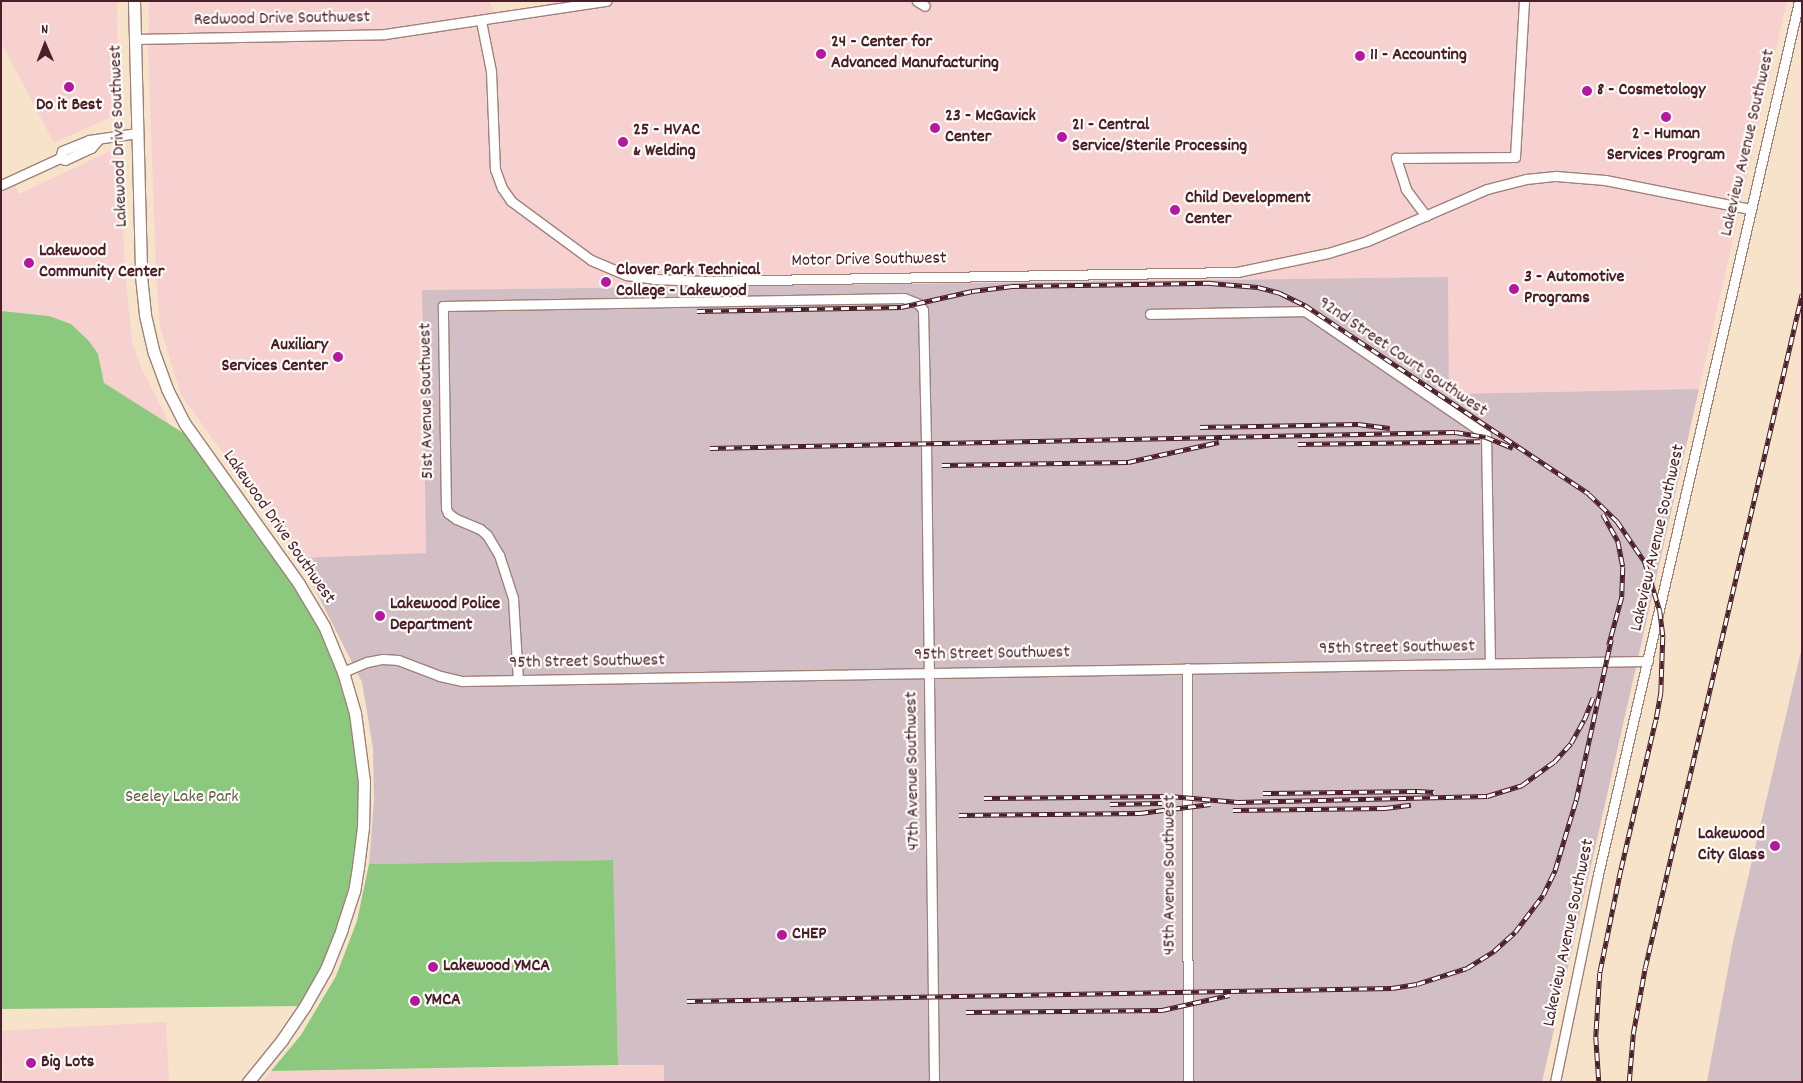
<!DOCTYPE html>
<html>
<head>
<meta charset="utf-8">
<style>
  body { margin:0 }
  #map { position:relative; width:1803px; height:1083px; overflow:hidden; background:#f6e3ca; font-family:Dekko,sans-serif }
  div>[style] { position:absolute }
  .built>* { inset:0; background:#f7d0d0; transform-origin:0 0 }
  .industrial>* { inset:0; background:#d2bec5 }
  .green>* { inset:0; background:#8cc97f }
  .roads { filter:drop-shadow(1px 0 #a0817a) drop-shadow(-1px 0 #a0817a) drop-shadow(0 1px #a0817a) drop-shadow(0 -1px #a0817a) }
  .minor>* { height:9px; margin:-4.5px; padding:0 4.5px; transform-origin:4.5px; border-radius:4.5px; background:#fff }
  .major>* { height:11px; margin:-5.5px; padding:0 5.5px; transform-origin:5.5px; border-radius:5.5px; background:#fff }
  .rail>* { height:4.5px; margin-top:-2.25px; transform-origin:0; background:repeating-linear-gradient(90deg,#fdfcf7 0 8px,#4a1f2b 0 16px); box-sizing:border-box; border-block:1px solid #4a1f2b }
  .dots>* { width:14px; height:14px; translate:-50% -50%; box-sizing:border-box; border:2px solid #fdfcf7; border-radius:50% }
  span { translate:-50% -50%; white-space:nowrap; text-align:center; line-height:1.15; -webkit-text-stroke:4.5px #fdfcf7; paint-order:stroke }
  .street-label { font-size:18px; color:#4a1f2b }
  .poi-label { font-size:18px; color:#4a1f2b; font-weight:700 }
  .left { translate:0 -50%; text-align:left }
  .right { translate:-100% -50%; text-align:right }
  .park-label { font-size:18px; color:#615a48 }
  .frame { position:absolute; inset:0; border:2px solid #4a1f2b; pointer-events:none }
  .north { position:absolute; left:20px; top:20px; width:50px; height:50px; -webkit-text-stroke:4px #fdfcf7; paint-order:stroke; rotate:359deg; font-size:14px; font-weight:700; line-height:20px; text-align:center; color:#4a1f2b }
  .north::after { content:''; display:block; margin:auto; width:18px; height:22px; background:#4a1f2b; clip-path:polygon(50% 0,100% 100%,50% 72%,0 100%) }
</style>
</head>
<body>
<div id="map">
  <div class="built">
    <i style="clip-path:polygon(1px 1px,117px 1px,119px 113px,54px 143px,1px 42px)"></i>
    <i style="clip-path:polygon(149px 1px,489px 1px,495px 14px,560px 1px,1787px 1px,1699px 389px,1449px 394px,1448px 277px,422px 290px,426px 553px,299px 558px,181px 395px,160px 326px,156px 271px,148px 46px)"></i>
    <i style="clip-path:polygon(119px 147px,125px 273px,132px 341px,141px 367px,170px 425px,72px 364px,1px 332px,1px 191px,15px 185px,19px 194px)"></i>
    <i style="left:166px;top:1022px;width:60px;height:165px;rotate:87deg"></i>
    <i style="clip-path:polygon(664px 1065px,664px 1082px,262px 1082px,271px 1071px)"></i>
  </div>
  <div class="industrial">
    <i style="clip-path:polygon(1448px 277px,1449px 394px,1699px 389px,1542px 1082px,664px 1082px,664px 1065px,618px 1065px,612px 860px,369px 864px,374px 801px,373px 748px,362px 682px,299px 558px,426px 553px,422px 290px)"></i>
    <i style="clip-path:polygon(1802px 647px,1802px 1082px,1707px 1082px,1733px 942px)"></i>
  </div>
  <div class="green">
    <i style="clip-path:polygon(1px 311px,49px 316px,71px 324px,89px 341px,98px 354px,104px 383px,196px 441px,299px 584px,343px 672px,364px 781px,354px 891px,305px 1006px,1px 1009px)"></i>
    <i style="clip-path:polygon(613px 860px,618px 1065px,271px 1071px,301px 1035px,336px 976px,357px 921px,369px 864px)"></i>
  </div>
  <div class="roads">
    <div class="minor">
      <i style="left:917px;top:1px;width:9px;rotate:32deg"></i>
      <i style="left:481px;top:21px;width:51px;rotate:78.7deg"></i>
      <i style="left:491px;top:71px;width:98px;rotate:87.7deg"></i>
      <i style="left:495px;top:169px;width:20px;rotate:70deg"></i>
      <i style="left:502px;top:188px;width:16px;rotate:55deg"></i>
      <i style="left:511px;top:201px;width:99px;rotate:36.4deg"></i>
      <i style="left:591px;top:260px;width:39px;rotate:23deg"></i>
      <i style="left:627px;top:275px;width:27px;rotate:8deg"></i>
      <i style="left:654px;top:279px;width:50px;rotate:2.3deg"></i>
      <i style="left:704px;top:281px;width:533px;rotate:-0.97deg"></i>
      <i style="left:1237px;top:272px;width:93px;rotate:-11.8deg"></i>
      <i style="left:1328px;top:253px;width:41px;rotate:-17.1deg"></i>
      <i style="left:1367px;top:241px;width:131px;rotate:-23.4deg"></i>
      <i style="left:1487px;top:189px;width:40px;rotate:-14.4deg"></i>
      <i style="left:1526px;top:179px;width:30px;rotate:-6deg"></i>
      <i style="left:1556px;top:176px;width:49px;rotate:4.7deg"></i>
      <i style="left:1605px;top:180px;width:148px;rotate:11.3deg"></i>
      <i style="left:134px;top:39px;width:251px;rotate:-1.1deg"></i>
      <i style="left:385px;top:34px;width:224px;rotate:-8.5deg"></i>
      <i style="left:60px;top:158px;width:7px;rotate:-74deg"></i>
      <i style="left:62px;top:151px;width:29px;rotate:-22deg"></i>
      <i style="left:89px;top:140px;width:49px;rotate:-8.3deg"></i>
      <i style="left:1px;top:185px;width:65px;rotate:-24.6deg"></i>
      <i style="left:60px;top:158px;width:5px;rotate:22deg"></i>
      <i style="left:65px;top:160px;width:29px;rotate:-25deg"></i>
      <i style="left:91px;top:148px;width:11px;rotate:-49deg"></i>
      <i style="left:1426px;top:216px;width:34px;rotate:-127deg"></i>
      <i style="left:1406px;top:189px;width:33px;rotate:-108deg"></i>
      <i style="left:1396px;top:158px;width:119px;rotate:-0.5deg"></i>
      <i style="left:1515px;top:157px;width:156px;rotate:-86.7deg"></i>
      <i style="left:1150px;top:314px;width:155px;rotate:-1.1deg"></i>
      <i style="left:1305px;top:311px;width:219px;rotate:34.4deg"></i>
      <i style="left:1486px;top:435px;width:228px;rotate:89deg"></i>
      <i style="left:1187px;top:668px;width:414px;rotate:89.9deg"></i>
      <i style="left:343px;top:672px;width:26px;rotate:-23deg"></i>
      <i style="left:367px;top:662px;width:16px;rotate:-11deg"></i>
      <i style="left:383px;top:659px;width:15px;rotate:4deg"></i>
      <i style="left:398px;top:660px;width:45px;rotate:20.9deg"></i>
      <i style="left:440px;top:676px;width:23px;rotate:13deg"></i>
      <i style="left:462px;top:681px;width:1186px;rotate:-0.97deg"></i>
      <i style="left:518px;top:680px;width:82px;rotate:-93.5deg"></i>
      <i style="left:513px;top:598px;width:45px;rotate:-108deg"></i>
      <i style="left:499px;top:555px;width:23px;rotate:-121deg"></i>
      <i style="left:487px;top:535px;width:9px;rotate:-139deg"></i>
      <i style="left:480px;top:529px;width:26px;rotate:-157deg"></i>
      <i style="left:456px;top:519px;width:10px;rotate:-143deg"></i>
      <i style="left:448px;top:513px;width:5px;rotate:-112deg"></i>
      <i style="left:446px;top:508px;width:202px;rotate:-90.9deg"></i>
      <i style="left:443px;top:306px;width:461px;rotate:-1deg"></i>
      <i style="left:904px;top:298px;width:16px;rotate:22deg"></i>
      <i style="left:919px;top:304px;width:7px;rotate:56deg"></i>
      <i style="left:923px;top:310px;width:133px;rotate:88.7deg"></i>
      <i style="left:926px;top:443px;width:639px;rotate:89.28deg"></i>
      <i style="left:1555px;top:1082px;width:207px;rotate:-78.3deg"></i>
      <i style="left:1597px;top:879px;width:901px;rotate:-77.04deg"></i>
    </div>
    <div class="major">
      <i style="left:134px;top:1px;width:275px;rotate:88.5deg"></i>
      <i style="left:141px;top:276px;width:39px;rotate:84deg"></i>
      <i style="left:145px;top:315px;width:39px;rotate:77deg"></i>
      <i style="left:154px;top:353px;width:38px;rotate:70deg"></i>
      <i style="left:167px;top:389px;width:39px;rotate:63deg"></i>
      <i style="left:185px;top:424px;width:196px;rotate:54.5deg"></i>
      <i style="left:299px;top:584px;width:49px;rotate:59.2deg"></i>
      <i style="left:324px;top:626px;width:50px;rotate:67.6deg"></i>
      <i style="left:343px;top:672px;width:43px;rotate:73.7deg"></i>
      <i style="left:355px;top:713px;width:69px;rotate:82.5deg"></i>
      <i style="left:364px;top:781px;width:46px;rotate:91.2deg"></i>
      <i style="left:363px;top:827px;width:40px;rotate:97.1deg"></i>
      <i style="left:358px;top:867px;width:24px;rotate:99deg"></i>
      <i style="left:354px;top:891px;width:40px;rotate:108deg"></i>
      <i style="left:342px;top:929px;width:43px;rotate:111.8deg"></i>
      <i style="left:326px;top:969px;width:43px;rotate:119.6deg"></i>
      <i style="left:305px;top:1006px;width:41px;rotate:124.1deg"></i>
      <i style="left:282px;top:1040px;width:54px;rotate:129deg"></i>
    </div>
  </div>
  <div class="rail">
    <i style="left:697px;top:311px;width:204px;rotate:-1.1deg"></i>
    <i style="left:901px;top:307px;width:73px;rotate:-12.7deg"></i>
    <i style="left:972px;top:291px;width:39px;rotate:-7deg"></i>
    <i style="left:1011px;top:286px;width:199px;rotate:-0.9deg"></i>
    <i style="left:1210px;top:283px;width:48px;rotate:4.8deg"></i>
    <i style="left:1258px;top:287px;width:23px;rotate:15deg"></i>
    <i style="left:1280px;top:293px;width:28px;rotate:26deg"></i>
    <i style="left:1305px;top:305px;width:341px;rotate:33.6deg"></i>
    <i style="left:1589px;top:494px;width:39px;rotate:44deg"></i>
    <i style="left:1617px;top:521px;width:50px;rotate:55.7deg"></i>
    <i style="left:1645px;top:562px;width:51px;rotate:73deg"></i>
    <i style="left:1660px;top:611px;width:26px;rotate:83deg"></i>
    <i style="left:1663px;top:637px;width:56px;rotate:92deg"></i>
    <i style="left:1661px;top:693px;width:27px;rotate:100deg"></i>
    <i style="left:1656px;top:720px;width:154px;rotate:103.1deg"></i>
    <i style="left:1621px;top:870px;width:105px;rotate:101.5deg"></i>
    <i style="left:1600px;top:973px;width:64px;rotate:93.6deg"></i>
    <i style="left:1596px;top:1037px;width:45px;rotate:86.2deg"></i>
    <i style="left:1200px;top:427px;width:158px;rotate:-1.1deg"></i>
    <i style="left:1358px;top:424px;width:32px;rotate:7deg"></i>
    <i style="left:1298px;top:444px;width:182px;rotate:-0.9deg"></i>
    <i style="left:710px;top:448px;width:745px;rotate:-1.23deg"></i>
    <i style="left:1455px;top:432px;width:31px;rotate:9deg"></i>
    <i style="left:1486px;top:437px;width:29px;rotate:22deg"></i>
    <i style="left:942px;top:465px;width:186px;rotate:-0.9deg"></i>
    <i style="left:1128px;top:462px;width:93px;rotate:-12.4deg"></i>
    <i style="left:1603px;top:514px;width:31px;rotate:61deg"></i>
    <i style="left:1618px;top:541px;width:26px;rotate:79deg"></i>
    <i style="left:1623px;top:567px;width:30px;rotate:92deg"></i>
    <i style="left:1622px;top:597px;width:50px;rotate:105.2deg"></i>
    <i style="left:1263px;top:793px;width:154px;rotate:-0.7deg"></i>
    <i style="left:1417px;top:791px;width:17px;rotate:3deg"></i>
    <i style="left:984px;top:798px;width:186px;rotate:-0.6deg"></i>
    <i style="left:1170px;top:796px;width:68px;rotate:5deg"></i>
    <i style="left:1238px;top:802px;width:249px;rotate:-1.4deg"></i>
    <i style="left:1487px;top:796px;width:37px;rotate:-17deg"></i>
    <i style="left:1522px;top:785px;width:39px;rotate:-36deg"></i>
    <i style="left:1554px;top:762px;width:25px;rotate:-48deg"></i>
    <i style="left:1571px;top:743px;width:26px;rotate:-61deg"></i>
    <i style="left:1584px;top:720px;width:24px;rotate:-68deg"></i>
    <i style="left:1110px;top:804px;width:52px;rotate:-1.1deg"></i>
    <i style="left:1233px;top:810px;width:152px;rotate:-0.8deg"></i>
    <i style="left:1385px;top:808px;width:26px;rotate:-7deg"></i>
    <i style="left:959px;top:815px;width:181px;rotate:-0.6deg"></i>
    <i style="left:1140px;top:813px;width:71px;rotate:-7.3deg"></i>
    <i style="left:687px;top:1001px;width:705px;rotate:-1.06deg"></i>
    <i style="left:1392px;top:988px;width:25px;rotate:-9deg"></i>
    <i style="left:1417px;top:984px;width:52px;rotate:-17.7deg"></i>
    <i style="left:1467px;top:968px;width:32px;rotate:-32deg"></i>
    <i style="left:1494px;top:951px;width:28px;rotate:-42deg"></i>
    <i style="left:1515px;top:932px;width:46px;rotate:-52.9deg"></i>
    <i style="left:1543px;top:895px;width:28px;rotate:-64deg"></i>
    <i style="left:1555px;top:870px;width:73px;rotate:-73.3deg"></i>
    <i style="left:1576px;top:800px;width:164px;rotate:-77.7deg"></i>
    <i style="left:966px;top:1012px;width:196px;rotate:-0.6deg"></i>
    <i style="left:1162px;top:1010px;width:69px;rotate:-12.6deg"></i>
    <i style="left:1629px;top:1082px;width:48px;rotate:-85.2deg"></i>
    <i style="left:1633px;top:1034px;width:67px;rotate:-79.7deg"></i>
    <i style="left:1645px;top:968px;width:692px;rotate:-76.89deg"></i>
  </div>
  <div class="dots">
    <i style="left:821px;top:54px;background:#b5179e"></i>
    <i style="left:1360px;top:56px;background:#b5179e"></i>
    <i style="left:69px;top:87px;background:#b5179e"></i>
    <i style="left:1587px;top:91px;background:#b5179e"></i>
    <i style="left:1666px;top:117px;background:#b5179e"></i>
    <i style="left:935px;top:128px;background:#b5179e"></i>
    <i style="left:1062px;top:137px;background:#b5179e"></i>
    <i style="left:623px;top:142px;background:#b5179e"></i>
    <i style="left:1175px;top:210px;background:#b5179e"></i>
    <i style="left:29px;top:263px;background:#b5179e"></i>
    <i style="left:606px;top:282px;background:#b5179e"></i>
    <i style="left:1514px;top:289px;background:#b5179e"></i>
    <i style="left:338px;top:357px;background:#b5179e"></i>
    <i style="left:380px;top:616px;background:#b5179e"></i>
    <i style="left:1775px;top:846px;background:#b5179e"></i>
    <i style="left:782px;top:935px;background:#b5179e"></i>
    <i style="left:433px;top:967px;background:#b5179e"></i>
    <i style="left:415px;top:1001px;background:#b5179e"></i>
    <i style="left:31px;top:1063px;background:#b5179e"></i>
  </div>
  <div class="street-label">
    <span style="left:282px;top:20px;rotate:-1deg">Redwood Drive Southwest</span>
    <span style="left:120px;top:136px;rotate:-92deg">Lakewood Drive Southwest</span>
    <span style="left:1749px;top:143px;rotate:-77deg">Lakeview Avenue Southwest</span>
    <span style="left:869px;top:261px;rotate:-1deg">Motor Drive Southwest</span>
    <span style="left:1402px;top:358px;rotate:34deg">92nd Street Court Southwest</span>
    <span style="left:428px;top:401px;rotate:-91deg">51st Avenue Southwest</span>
    <span style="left:278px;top:528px;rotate:55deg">Lakewood Drive Southwest</span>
    <span style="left:1659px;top:538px;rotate:-77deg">Lakeview Avenue Southwest</span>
    <span style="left:1397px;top:649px;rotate:-1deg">95th Street Southwest</span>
    <span style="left:992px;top:655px;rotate:-1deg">95th Street Southwest</span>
    <span style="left:587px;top:663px;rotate:-1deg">95th Street Southwest</span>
    <span style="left:914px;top:771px;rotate:-91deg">47th Avenue Southwest</span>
    <span style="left:1171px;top:875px;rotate:-90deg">45th Avenue Southwest</span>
    <span style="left:1570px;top:933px;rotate:-78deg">Lakeview Avenue Southwest</span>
  </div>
  <div class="poi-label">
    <span class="left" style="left:831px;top:54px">24 - Center for<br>Advanced Manufacturing</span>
    <span class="left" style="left:1370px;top:56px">11 - Accounting</span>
    <span class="left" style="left:1597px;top:91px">8 - Cosmetology</span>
    <span style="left:69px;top:106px">Do it Best</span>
    <span class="left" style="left:945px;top:128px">23 - McGavick<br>Center</span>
    <span class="left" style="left:1072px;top:137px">21 - Central<br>Service/Sterile Processing</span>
    <span class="left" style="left:633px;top:142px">25 - HVAC<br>&amp; Welding</span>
    <span style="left:1666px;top:146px">2 - Human<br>Services Program</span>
    <span class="left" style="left:1185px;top:210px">Child Development<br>Center</span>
    <span class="left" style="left:39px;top:263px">Lakewood<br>Community Center</span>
    <span class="left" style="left:616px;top:282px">Clover Park Technical<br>College - Lakewood</span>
    <span class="left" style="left:1524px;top:289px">3 - Automotive<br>Programs</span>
    <span class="right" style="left:328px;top:357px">Auxiliary<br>Services Center</span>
    <span class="left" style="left:390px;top:616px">Lakewood Police<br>Department</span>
    <span class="right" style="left:1765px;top:846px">Lakewood<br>City Glass</span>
    <span class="left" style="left:792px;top:935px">CHEP</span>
    <span class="left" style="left:443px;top:967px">Lakewood YMCA</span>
    <span class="left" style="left:425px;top:1001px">YMCA</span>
    <span class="left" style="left:41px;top:1063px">Big Lots</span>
  </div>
  <div class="park-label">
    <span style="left:182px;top:798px">Seeley Lake Park</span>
  </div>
  <div class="frame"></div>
  <div class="north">N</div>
</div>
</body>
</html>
